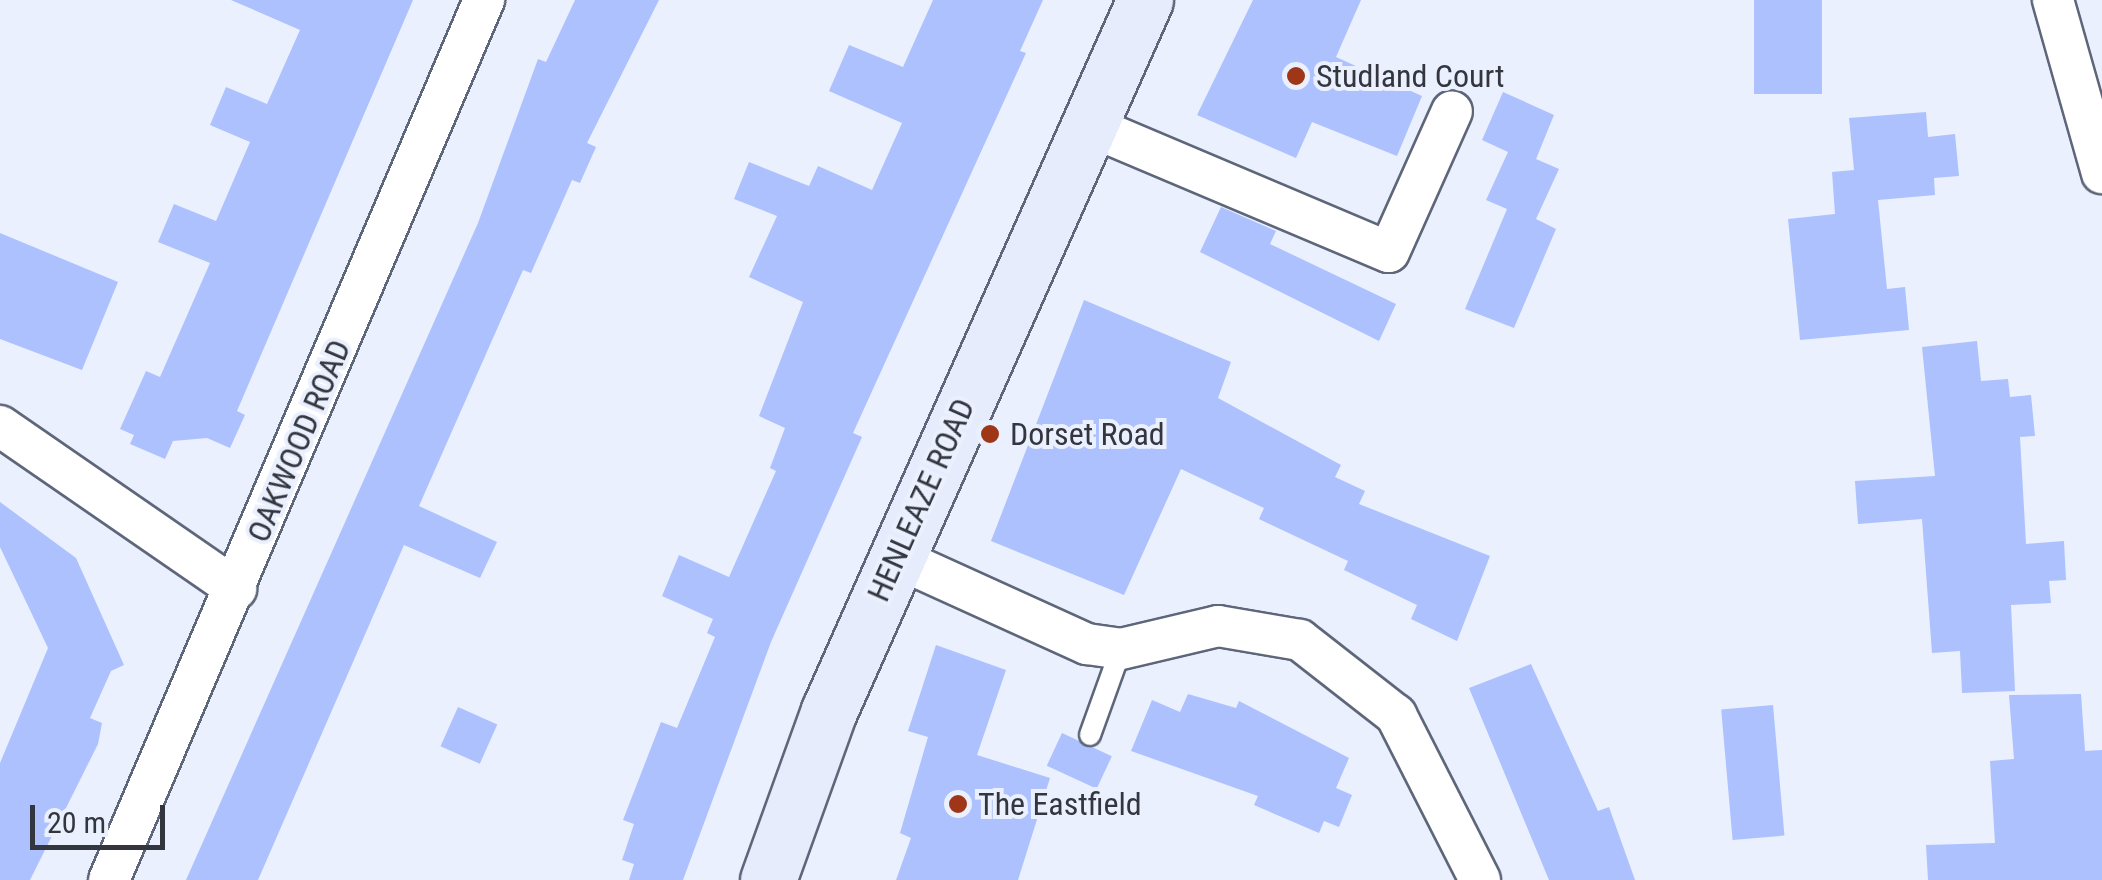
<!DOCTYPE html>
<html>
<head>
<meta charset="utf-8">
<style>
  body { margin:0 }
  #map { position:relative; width:2102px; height:880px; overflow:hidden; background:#ebf0fe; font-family:"Roboto Condensed",sans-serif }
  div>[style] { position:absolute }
  .building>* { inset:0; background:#acc1fe; transform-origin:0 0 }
  .roads { filter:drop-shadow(2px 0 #5e667a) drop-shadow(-2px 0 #5e667a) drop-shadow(0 2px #5e667a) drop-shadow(0 -2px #5e667a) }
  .service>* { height:20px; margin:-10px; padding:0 10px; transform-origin:10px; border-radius:10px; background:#fff }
  .minor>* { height:40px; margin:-20px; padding:0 20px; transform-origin:20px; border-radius:20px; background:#fff }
  .secondary>* { height:55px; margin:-27.5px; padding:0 27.5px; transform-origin:27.5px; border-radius:27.5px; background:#e7ecfc }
  .dots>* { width:28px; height:28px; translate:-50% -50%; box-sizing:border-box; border:5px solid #ebf0fe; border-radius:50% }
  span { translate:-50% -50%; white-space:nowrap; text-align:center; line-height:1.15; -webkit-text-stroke:8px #ebf0fe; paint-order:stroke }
  .poi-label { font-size:32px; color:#33363f }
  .left { translate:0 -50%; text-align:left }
  .street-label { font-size:32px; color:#33363f }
  .scale { position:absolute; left:30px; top:805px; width:135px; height:45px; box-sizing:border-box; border:5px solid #33363f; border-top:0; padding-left:12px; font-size:30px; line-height:35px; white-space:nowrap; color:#33363f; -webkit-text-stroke:8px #ebf0fe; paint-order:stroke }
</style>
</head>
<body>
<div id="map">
  <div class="building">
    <i style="clip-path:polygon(231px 0,413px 0,237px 411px,245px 415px,230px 448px,207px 438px,173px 441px,165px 459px,130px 444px,134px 435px,120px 429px,146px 371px,160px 377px,210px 263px,158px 242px,174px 204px,216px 221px,250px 142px,210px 125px,226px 87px,267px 104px,300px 30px)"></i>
    <i style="clip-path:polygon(575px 0,659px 0,587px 143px,596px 147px,580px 183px,572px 180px,531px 273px,523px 270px,419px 506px,497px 542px,480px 578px,404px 545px,258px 880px,186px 880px,478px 223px,538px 59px,546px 62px)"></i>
    <i style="clip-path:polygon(933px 0,1043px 0,1020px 51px,1026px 53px,853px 433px,862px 437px,771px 642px,683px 880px,629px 880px,634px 864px,622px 860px,634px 824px,623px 820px,661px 722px,677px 728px,715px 637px,707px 633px,713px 619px,662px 596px,679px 555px,729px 577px,776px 471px,770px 468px,785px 428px,759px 416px,803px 302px,749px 277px,777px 216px,734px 199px,749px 162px,809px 186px,818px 166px,872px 190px,902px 123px,829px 91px,849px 45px,903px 67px)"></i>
    <i style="clip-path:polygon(1253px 0,1361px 0,1336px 57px,1422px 96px,1397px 156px,1312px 122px,1296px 158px,1197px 115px)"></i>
    <i style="left:1754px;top:0;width:68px;height:94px"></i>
    <i style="clip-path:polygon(1503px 92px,1554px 115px,1536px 159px,1559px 169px,1536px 219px,1556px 229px,1514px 328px,1465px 309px,1507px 209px,1486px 200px,1508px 152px,1482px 140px)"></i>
    <i style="clip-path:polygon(1926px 112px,1928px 137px,1955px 134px,1959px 176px,1934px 178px,1935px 195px,1878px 200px,1887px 289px,1905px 287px,1909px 330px,1800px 340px,1788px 219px,1835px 214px,1832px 172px,1854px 170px,1849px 118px)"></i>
    <i style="clip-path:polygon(1221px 207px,1276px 231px,1270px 244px,1396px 304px,1379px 341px,1200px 252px)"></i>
    <i style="clip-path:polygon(0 233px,118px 282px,82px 370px,0 339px)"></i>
    <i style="clip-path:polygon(1084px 300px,1231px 362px,1218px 398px,1341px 465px,1335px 477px,1365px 491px,1359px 504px,1490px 556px,1457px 641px,1411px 619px,1417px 605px,1344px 570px,1348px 561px,1259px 519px,1264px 508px,1181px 469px,1124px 595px,991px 541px)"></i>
    <i style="clip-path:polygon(1977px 341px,1981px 381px,2008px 379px,2010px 397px,2031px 395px,2035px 436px,2020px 437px,2026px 544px,2064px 541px,2066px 580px,2049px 581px,2051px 603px,2011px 605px,2015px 691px,1962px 693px,1960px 651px,1932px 653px,1922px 519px,1858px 524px,1855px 481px,1935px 476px,1922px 347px)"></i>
    <i style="clip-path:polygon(0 502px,76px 558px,124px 665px,111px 671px,90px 718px,102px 723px,98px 744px,30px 880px,0 880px,0 763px,48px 648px,0 547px)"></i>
    <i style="clip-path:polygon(936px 645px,1006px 670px,977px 755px,1050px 778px,1018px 880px,896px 880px,911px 838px,900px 833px,928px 737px,908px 731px)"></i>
    <i style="clip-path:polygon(1531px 664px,1598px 811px,1609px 807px,1635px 880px,1549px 880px,1469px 688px)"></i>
    <i style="clip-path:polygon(1188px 694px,1236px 708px,1239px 701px,1349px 758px,1336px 788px,1352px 795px,1339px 827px,1324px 821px,1319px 833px,1254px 805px,1258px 796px,1131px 751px,1152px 700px,1180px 712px)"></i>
    <i style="clip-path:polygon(2081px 694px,2085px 751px,2102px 750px,2102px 880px,1928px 880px,1926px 845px,1995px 843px,1990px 761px,2014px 759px,2009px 695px)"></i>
    <i style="left:1773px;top:705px;width:131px;height:52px;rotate:85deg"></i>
    <i style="left:458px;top:707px;width:43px;height:43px;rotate:24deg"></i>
    <i style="left:1062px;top:733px;width:55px;height:36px;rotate:25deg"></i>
  </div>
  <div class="roads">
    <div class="service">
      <i style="left:1090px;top:735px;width:91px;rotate:-70.2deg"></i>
    </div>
    <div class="minor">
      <i style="left:2053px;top:0;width:180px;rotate:74.2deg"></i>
      <i style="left:1090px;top:126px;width:324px;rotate:22.9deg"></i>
      <i style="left:1389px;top:252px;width:154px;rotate:-65.9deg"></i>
      <i style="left:0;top:426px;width:287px;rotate:34.6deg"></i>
      <i style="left:895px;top:557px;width:211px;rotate:24.4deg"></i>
      <i style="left:1087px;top:644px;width:34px;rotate:8deg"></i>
      <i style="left:1121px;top:649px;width:100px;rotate:-13.3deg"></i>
      <i style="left:1218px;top:626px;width:83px;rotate:9.7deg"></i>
      <i style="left:1300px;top:640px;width:122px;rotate:38deg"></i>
      <i style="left:1396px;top:715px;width:185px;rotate:63deg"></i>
      <i style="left:109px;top:880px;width:957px;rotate:-66.92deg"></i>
    </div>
    <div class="secondary">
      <i style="left:768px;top:880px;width:180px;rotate:-70.2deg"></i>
      <i style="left:829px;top:711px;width:778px;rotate:-66.04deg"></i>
    </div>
  </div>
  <div class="dots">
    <i style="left:1296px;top:76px;background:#9e3617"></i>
    <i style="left:990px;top:434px;background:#9e3617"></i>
    <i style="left:958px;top:804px;background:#9e3617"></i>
  </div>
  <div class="poi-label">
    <span class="left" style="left:1316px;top:76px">Studland Court</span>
    <span class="left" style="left:1010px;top:434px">Dorset Road</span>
    <span class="left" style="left:978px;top:804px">The Eastfield</span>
  </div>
  <div class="street-label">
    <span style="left:299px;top:441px;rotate:-67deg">OAKWOOD ROAD</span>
    <span style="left:921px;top:500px;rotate:-66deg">HENLEAZE ROAD</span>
  </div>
  <div class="scale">20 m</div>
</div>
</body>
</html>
